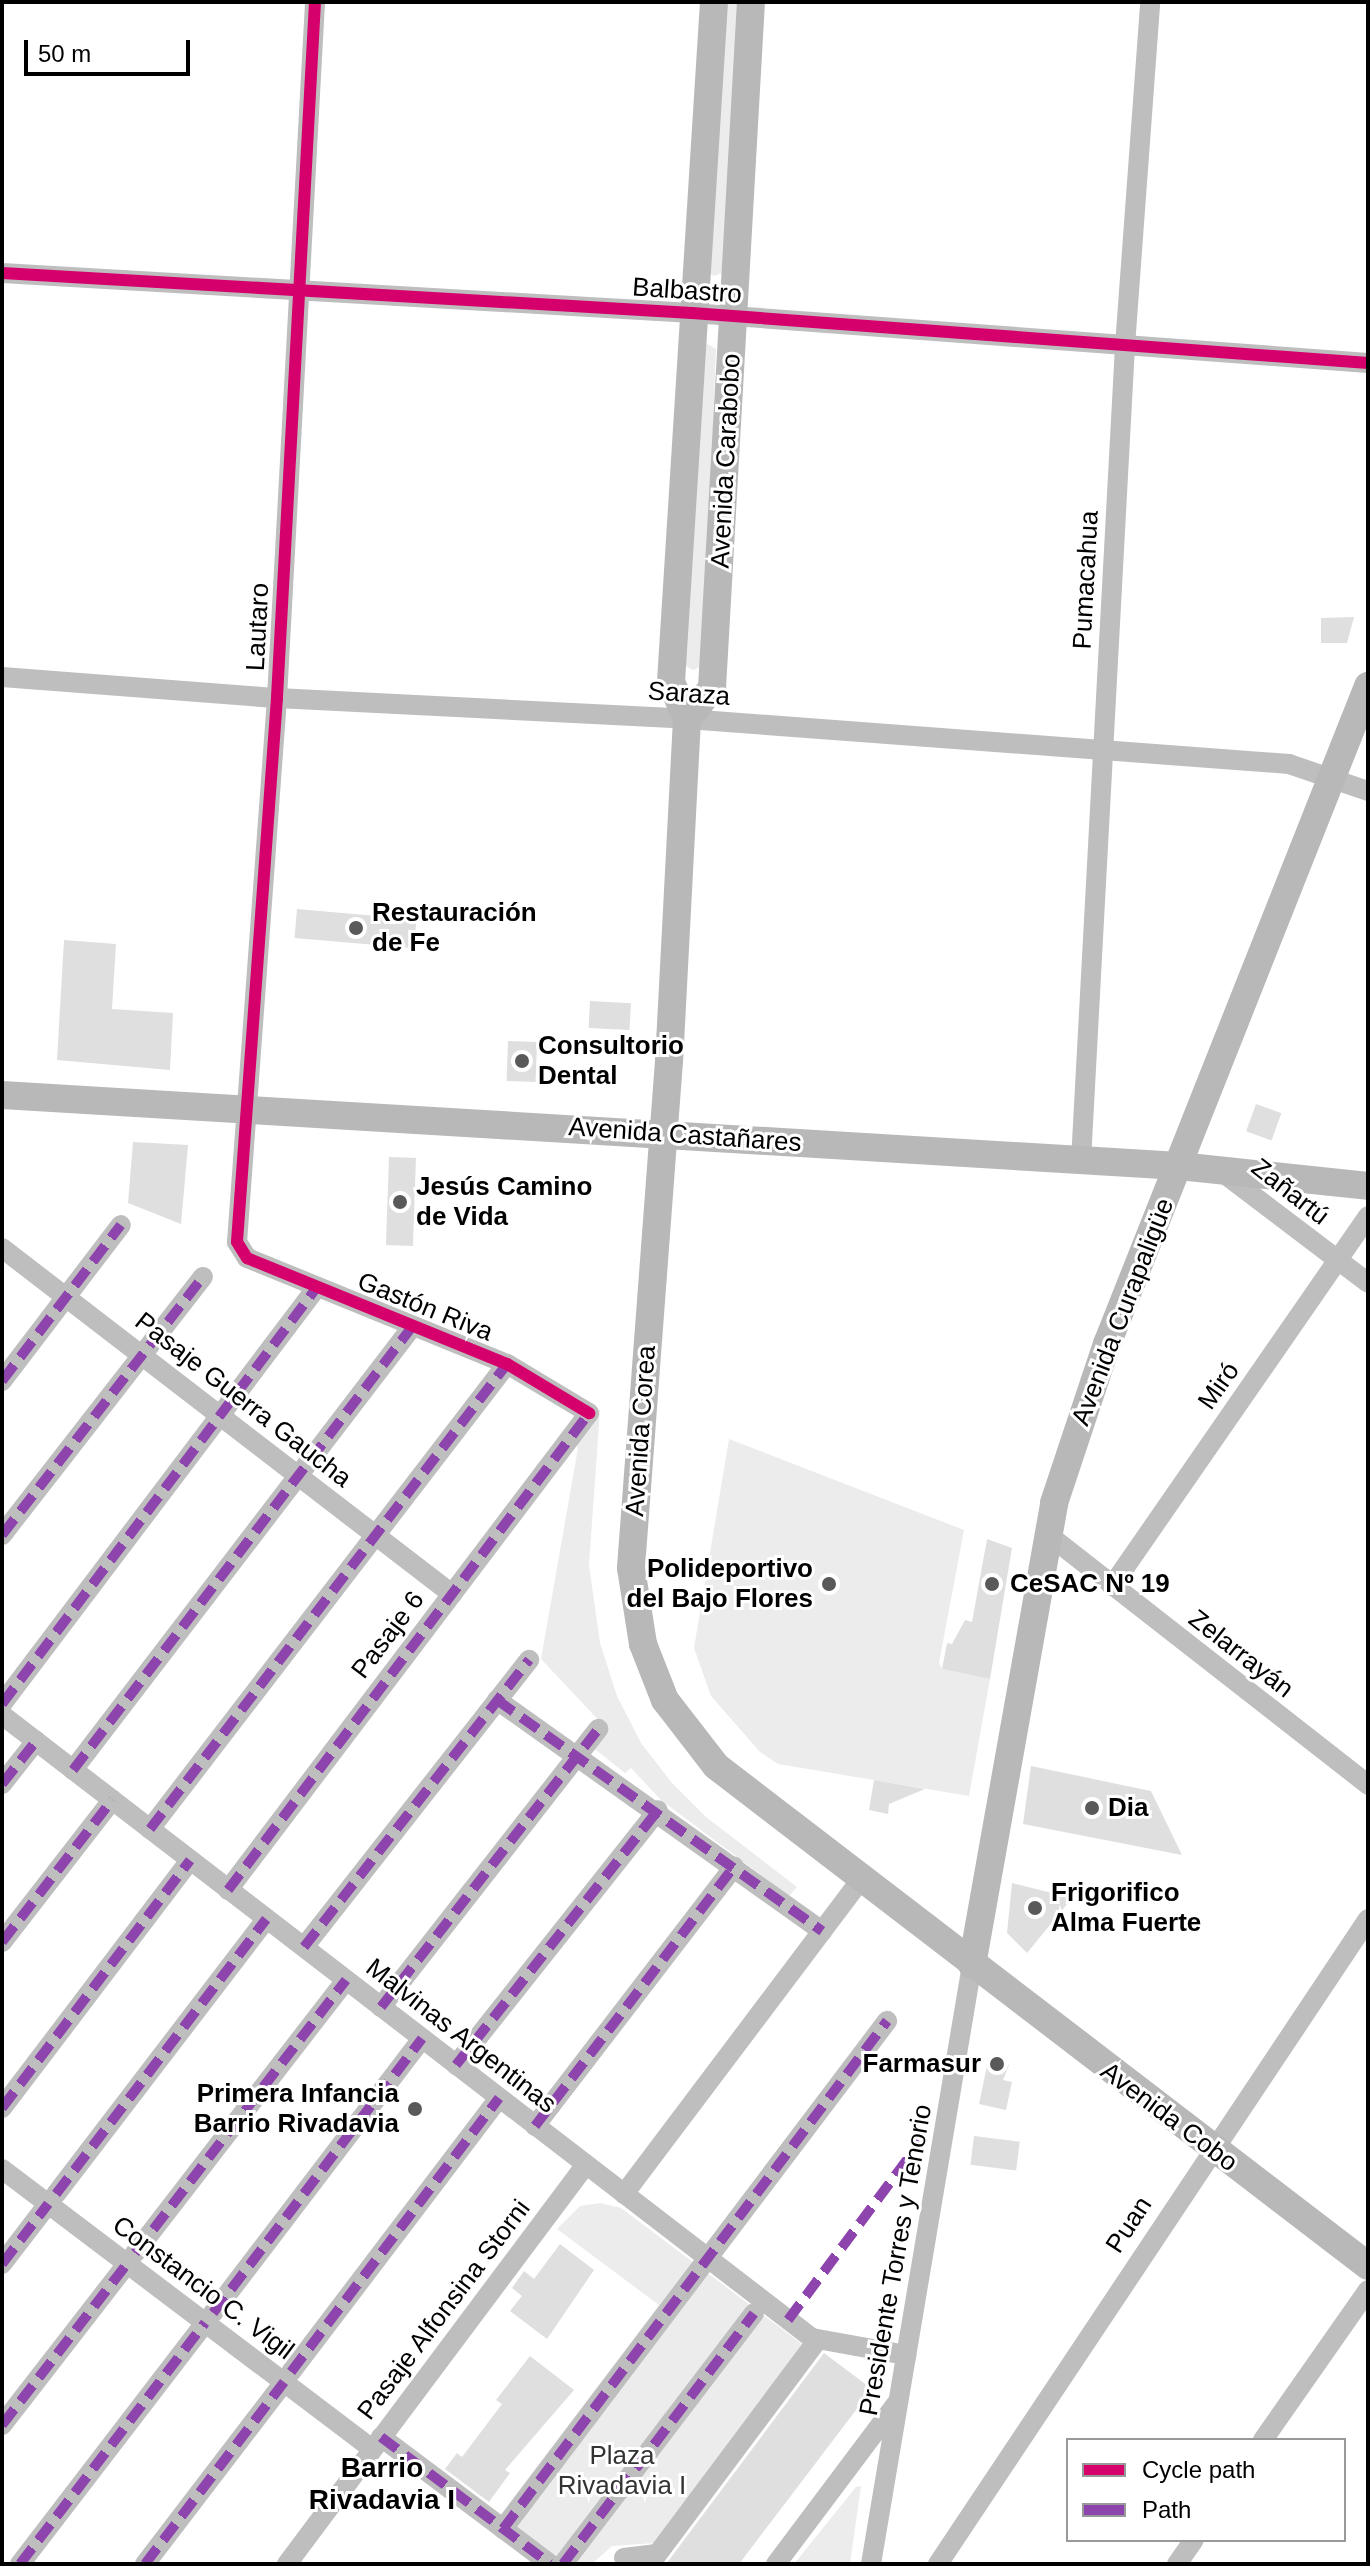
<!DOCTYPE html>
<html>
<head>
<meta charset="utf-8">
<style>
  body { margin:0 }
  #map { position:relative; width:1370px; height:2566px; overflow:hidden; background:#fff; font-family:Helvetica,sans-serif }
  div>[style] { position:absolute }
  .green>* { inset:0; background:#ececec }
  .building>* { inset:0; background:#dfdfdf; transform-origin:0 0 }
  .street>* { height:20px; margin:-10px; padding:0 10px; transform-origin:10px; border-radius:10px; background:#bebebe }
  .secondary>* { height:28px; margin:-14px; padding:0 14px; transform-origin:14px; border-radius:14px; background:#b8b8b8 }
  .quiet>* { height:10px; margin-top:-5px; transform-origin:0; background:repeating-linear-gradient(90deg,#8e44ad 0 20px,transparent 0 30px) }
  .cycleway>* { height:12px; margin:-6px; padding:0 6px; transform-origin:6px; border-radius:6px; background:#d6006c }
  .dots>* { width:22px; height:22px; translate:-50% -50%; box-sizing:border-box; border:4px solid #fff; border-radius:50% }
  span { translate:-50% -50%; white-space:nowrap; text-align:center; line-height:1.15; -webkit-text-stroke:6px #fff; paint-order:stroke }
  .street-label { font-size:26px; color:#000 }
  .poi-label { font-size:26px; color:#000; font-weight:700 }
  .left { translate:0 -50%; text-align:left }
  .right { translate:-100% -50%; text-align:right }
  .park-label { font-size:26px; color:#333 }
  .neighbourhood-label { font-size:28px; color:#000; font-weight:700 }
  .frame { position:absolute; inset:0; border:4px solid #000; pointer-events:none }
  .legend { position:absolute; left:1066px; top:2438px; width:280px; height:104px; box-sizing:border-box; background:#fff; border:2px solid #999; margin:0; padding:10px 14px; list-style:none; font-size:24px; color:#000 }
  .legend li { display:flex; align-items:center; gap:16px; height:40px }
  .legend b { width:40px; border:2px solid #999 }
  .scale { position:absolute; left:24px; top:40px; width:166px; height:36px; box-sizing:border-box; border:4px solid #000; border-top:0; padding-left:10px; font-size:24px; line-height:28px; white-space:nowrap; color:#000; -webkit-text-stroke:6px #fff; paint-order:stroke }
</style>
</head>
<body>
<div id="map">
  <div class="green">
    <i style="clip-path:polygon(724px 2px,743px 2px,729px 270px,714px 276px,705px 270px)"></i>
    <i style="clip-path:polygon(708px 344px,716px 349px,704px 665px,693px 670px,684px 665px,698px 349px)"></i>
    <i style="clip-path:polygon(600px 1410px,589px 1565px,600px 1643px,617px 1696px,641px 1743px,672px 1783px,706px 1817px,797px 1887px,789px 1896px,661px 1800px,631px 1768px,625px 1773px,591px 1746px,605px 1727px,541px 1659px,578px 1448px,574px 1442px,587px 1414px)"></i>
    <i style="clip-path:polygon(729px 1439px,964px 1530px,939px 1663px,942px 1669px,990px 1679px,969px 1796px,778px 1764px,760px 1752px,711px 1696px,694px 1648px)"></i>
    <i style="clip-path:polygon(600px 2203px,621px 2208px,802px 2344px,655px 2543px,612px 2546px,592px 2564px,544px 2564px,492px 2526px,659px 2305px,557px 2229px,580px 2206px)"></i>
    <i style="clip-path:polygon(861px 2486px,850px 2564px,794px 2564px,856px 2487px)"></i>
  </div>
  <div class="building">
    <i style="clip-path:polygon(1354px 617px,1347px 643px,1321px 643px,1321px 618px)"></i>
    <i style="left:297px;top:909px;width:120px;height:29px;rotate:5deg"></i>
    <i style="clip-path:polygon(64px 940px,116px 944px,112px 1009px,173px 1013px,170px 1070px,57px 1060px)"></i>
    <i style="left:590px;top:1001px;width:41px;height:27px;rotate:3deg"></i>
    <i style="left:508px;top:1041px;width:29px;height:40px;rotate:2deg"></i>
    <i style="left:1256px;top:1104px;width:27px;height:29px;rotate:20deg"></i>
    <i style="clip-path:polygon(133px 1142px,188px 1145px,181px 1224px,128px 1203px)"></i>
    <i style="left:389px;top:1157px;width:27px;height:88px;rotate:2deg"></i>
    <i style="clip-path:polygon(987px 1539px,1012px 1548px,990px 1679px,942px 1669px,947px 1643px,952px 1644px,965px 1620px,972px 1622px)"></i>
    <i style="clip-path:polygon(1031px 1766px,1151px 1791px,1182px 1855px,1023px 1824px)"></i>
    <i style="clip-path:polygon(874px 1780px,925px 1789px,889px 1804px,888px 1814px,869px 1810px)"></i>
    <i style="clip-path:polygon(1012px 1883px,1072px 1898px,1027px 1953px,1007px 1933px)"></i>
    <i style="clip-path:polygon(989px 2056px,1009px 2065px,1003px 2080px,1012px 2082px,1006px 2110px,979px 2104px)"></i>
    <i style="left:974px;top:2136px;width:46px;height:29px;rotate:7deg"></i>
    <i style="clip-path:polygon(560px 2244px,594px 2270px,547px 2339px,510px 2311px,522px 2296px,512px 2288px,524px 2271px,534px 2279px)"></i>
    <i style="clip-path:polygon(824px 2353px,872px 2389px,739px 2564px,666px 2564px)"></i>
    <i style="clip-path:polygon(530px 2356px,574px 2390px,505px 2470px,510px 2473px,489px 2502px,445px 2469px,457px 2453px,462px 2457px,502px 2404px,496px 2400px)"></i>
  </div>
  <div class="street">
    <i style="left:2px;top:273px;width:691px;rotate:3.32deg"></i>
    <i style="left:692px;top:313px;width:678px;rotate:4.23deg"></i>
    <i style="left:2px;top:677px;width:276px;rotate:4.4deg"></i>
    <i style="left:277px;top:698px;width:411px;rotate:2.9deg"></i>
    <i style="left:687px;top:719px;width:604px;rotate:4.27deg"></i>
    <i style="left:1289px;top:764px;width:83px;rotate:18.9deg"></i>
    <i style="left:1081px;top:1161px;width:816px;rotate:-86.91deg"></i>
    <i style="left:1125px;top:346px;width:345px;rotate:-85.8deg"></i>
    <i style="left:1222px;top:1172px;width:183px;rotate:37.2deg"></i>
    <i style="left:2px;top:1248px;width:568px;rotate:37.56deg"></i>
    <i style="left:2px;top:1381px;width:196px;rotate:-52.7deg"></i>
    <i style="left:1046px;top:1533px;width:409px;rotate:38deg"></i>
    <i style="left:2px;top:1535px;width:327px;rotate:-52.1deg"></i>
    <i style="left:1112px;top:1586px;width:450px;rotate:-55.3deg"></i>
    <i style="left:497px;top:1700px;width:399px;rotate:35.4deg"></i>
    <i style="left:2px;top:1704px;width:523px;rotate:-52.93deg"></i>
    <i style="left:2px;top:1715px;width:1022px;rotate:37.57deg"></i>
    <i style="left:812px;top:2338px;width:96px;rotate:10.3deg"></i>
    <i style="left:73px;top:1770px;width:558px;rotate:-52.58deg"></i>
    <i style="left:2px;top:1784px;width:55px;rotate:-51.7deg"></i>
    <i style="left:150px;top:1829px;width:586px;rotate:-52.49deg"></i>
    <i style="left:228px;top:1890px;width:598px;rotate:-52.88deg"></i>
    <i style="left:589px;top:1413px;width:96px;rotate:-149.1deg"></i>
    <i style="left:507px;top:1364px;width:281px;rotate:-157.8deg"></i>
    <i style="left:247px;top:1258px;width:19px;rotate:-122deg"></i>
    <i style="left:237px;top:1242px;width:545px;rotate:-85.79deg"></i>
    <i style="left:277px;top:698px;width:697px;rotate:-86.87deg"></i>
    <i style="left:2px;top:1942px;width:180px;rotate:-52.2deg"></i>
    <i style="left:304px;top:1947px;width:365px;rotate:-51.9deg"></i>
    <i style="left:381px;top:2007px;width:353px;rotate:-52deg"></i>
    <i style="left:456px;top:2065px;width:325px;rotate:-51.6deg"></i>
    <i style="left:2px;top:2108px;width:311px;rotate:-52.8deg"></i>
    <i style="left:535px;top:2126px;width:327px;rotate:-52.5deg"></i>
    <i style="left:2px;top:2169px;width:464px;rotate:37.1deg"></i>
    <i style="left:56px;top:2194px;width:346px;rotate:-52.6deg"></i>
    <i style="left:624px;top:2194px;width:394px;rotate:-53deg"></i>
    <i style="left:135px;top:2253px;width:345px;rotate:-52.3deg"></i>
    <i style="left:2px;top:2264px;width:76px;rotate:-52.5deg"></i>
    <i style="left:213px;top:2313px;width:345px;rotate:-52.7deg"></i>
    <i style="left:291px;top:2372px;width:344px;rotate:-52.8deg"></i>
    <i style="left:2px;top:2425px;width:204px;rotate:-52.2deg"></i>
    <i style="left:381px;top:2437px;width:211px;rotate:36.9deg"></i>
    <i style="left:1263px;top:2440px;width:183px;rotate:-55deg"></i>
    <i style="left:503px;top:2529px;width:637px;rotate:-52.91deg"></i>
    <i style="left:624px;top:2558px;width:33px;rotate:-7deg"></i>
    <i style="left:20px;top:2564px;width:304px;rotate:-52.5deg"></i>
    <i style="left:145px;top:2564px;width:229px;rotate:-52.6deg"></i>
    <i style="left:287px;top:2564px;width:499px;rotate:-53.2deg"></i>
    <i style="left:563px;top:2564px;width:315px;rotate:-52.7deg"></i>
    <i style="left:650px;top:2564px;width:279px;rotate:-53.2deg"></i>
    <i style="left:776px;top:2564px;width:200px;rotate:-53.1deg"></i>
    <i style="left:871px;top:2564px;width:607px;rotate:-80.43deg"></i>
    <i style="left:938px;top:2564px;width:775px;rotate:-56.31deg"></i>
    <i style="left:1177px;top:2564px;width:29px;rotate:-55deg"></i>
  </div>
  <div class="secondary">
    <i style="left:714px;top:2px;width:681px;rotate:93.62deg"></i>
    <i style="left:671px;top:682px;width:40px;rotate:66.6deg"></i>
    <i style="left:687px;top:719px;width:342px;rotate:93deg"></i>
    <i style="left:669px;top:1061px;width:508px;rotate:94.29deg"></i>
    <i style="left:631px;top:1568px;width:77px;rotate:81deg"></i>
    <i style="left:643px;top:1644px;width:60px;rotate:68.6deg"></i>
    <i style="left:665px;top:1700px;width:83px;rotate:52.3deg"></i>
    <i style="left:716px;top:1766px;width:822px;rotate:37.48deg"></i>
    <i style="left:687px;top:719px;width:40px;rotate:-51deg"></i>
    <i style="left:712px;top:688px;width:687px;rotate:-86.75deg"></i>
    <i style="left:2px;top:1095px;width:1179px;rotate:3.45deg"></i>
    <i style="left:1179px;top:1166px;width:190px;rotate:6deg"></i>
    <i style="left:972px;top:1965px;width:469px;rotate:-79.9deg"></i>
    <i style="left:1054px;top:1503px;width:168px;rotate:-71.6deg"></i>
    <i style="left:1107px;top:1344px;width:708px;rotate:-68.36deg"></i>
  </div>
  <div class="quiet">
    <i style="left:2px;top:1381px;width:196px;rotate:-52.7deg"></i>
    <i style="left:2px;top:1535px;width:327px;rotate:-52.1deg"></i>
    <i style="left:497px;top:1700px;width:399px;rotate:35.4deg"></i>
    <i style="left:2px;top:1704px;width:523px;rotate:-52.93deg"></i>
    <i style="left:73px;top:1770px;width:558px;rotate:-52.58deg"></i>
    <i style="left:2px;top:1784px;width:55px;rotate:-51.7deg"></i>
    <i style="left:150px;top:1829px;width:586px;rotate:-52.49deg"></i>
    <i style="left:228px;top:1890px;width:598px;rotate:-52.88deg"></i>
    <i style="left:589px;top:1413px;width:6px;rotate:-141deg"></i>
    <i style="left:2px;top:1942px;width:180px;rotate:-52.2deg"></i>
    <i style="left:304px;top:1947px;width:365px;rotate:-51.9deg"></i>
    <i style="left:381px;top:2007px;width:353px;rotate:-52deg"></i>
    <i style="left:456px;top:2065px;width:325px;rotate:-51.6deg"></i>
    <i style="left:2px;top:2108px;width:311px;rotate:-52.8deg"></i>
    <i style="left:535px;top:2126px;width:327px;rotate:-52.5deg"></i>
    <i style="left:56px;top:2194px;width:346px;rotate:-52.6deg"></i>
    <i style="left:135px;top:2253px;width:345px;rotate:-52.3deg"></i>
    <i style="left:2px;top:2264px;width:76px;rotate:-52.5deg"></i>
    <i style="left:213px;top:2313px;width:345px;rotate:-52.7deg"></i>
    <i style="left:788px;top:2320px;width:222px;rotate:-53.4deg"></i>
    <i style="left:291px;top:2372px;width:344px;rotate:-52.8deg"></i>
    <i style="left:2px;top:2425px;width:204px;rotate:-52.2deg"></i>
    <i style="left:381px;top:2437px;width:211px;rotate:36.9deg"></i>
    <i style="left:503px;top:2529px;width:637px;rotate:-52.91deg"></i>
    <i style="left:20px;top:2564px;width:304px;rotate:-52.5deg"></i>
    <i style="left:145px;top:2564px;width:229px;rotate:-52.6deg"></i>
    <i style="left:563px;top:2564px;width:315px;rotate:-52.7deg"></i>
  </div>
  <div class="cycleway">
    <i style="left:315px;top:2px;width:697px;rotate:93.13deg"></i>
    <i style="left:277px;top:698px;width:545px;rotate:94.21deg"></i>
    <i style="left:237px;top:1242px;width:19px;rotate:58deg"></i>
    <i style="left:247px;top:1258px;width:281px;rotate:22.2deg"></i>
    <i style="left:507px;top:1364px;width:96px;rotate:30.9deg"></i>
    <i style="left:2px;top:273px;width:691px;rotate:3.32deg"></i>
    <i style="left:692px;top:313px;width:678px;rotate:4.23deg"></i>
  </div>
  <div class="dots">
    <i style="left:356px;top:928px;background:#595959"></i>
    <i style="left:522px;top:1061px;background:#595959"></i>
    <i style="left:400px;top:1202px;background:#595959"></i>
    <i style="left:829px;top:1584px;background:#595959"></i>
    <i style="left:992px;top:1584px;background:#595959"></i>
    <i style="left:1092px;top:1808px;background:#595959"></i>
    <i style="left:1035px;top:1908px;background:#595959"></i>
    <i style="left:997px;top:2064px;background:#595959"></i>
    <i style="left:415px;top:2109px;background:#595959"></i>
  </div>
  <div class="street-label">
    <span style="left:687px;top:291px;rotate:4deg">Balbastro</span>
    <span style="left:726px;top:461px;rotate:-87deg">Avenida Carabobo</span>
    <span style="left:1086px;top:580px;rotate:-87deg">Pumacahua</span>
    <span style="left:258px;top:627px;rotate:-87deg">Lautaro</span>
    <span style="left:689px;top:694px;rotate:4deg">Saraza</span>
    <span style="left:685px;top:1135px;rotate:4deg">Avenida Castañares</span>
    <span style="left:1290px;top:1192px;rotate:38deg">Zañartú</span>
    <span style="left:425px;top:1307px;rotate:22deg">Gastón Riva</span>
    <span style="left:1123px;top:1312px;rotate:-69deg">Avenida Curapaligüe</span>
    <span style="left:1219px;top:1386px;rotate:-55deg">Miró</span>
    <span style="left:243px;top:1400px;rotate:38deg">Pasaje Guerra Gaucha</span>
    <span style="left:641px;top:1431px;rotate:-86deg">Avenida Corea</span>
    <span style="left:388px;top:1635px;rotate:-53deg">Pasaje 6</span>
    <span style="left:1241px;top:1654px;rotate:38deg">Zelarrayán</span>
    <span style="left:461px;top:2036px;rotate:38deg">Malvinas Argentinas</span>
    <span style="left:1169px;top:2117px;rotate:37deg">Avenida Cobo</span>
    <span style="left:1129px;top:2225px;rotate:-57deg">Puan</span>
    <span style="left:896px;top:2260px;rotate:-80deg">Presidente Torres y Tenorio</span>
    <span style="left:203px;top:2288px;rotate:37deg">Constancio C. Vigil</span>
    <span style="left:444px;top:2310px;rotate:-53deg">Pasaje Alfonsina Storni</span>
  </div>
  <div class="poi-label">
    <span class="left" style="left:372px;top:928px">Restauración<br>de Fe</span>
    <span class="left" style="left:538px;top:1061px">Consultorio<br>Dental</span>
    <span class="left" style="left:416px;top:1202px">Jesús Camino<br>de Vida</span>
    <span class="right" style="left:813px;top:1584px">Polideportivo<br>del Bajo Flores</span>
    <span class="left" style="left:1010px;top:1584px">CeSAC Nº 19</span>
    <span class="left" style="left:1108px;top:1808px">Dia</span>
    <span class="left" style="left:1051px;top:1908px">Frigorifico<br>Alma Fuerte</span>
    <span class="right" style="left:981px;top:2064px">Farmasur</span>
    <span class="right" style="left:399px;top:2109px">Primera Infancia<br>Barrio Rivadavia</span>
  </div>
  <div class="park-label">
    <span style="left:622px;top:2471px">Plaza<br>Rivadavia I</span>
  </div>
  <div class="neighbourhood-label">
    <span style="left:382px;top:2484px">Barrio<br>Rivadavia I</span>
  </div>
  <div class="frame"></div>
  <ul class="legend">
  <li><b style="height:10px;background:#d6006c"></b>Cycle path</li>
  <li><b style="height:10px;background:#8e44ad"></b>Path</li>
  </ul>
  <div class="scale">50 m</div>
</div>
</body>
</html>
